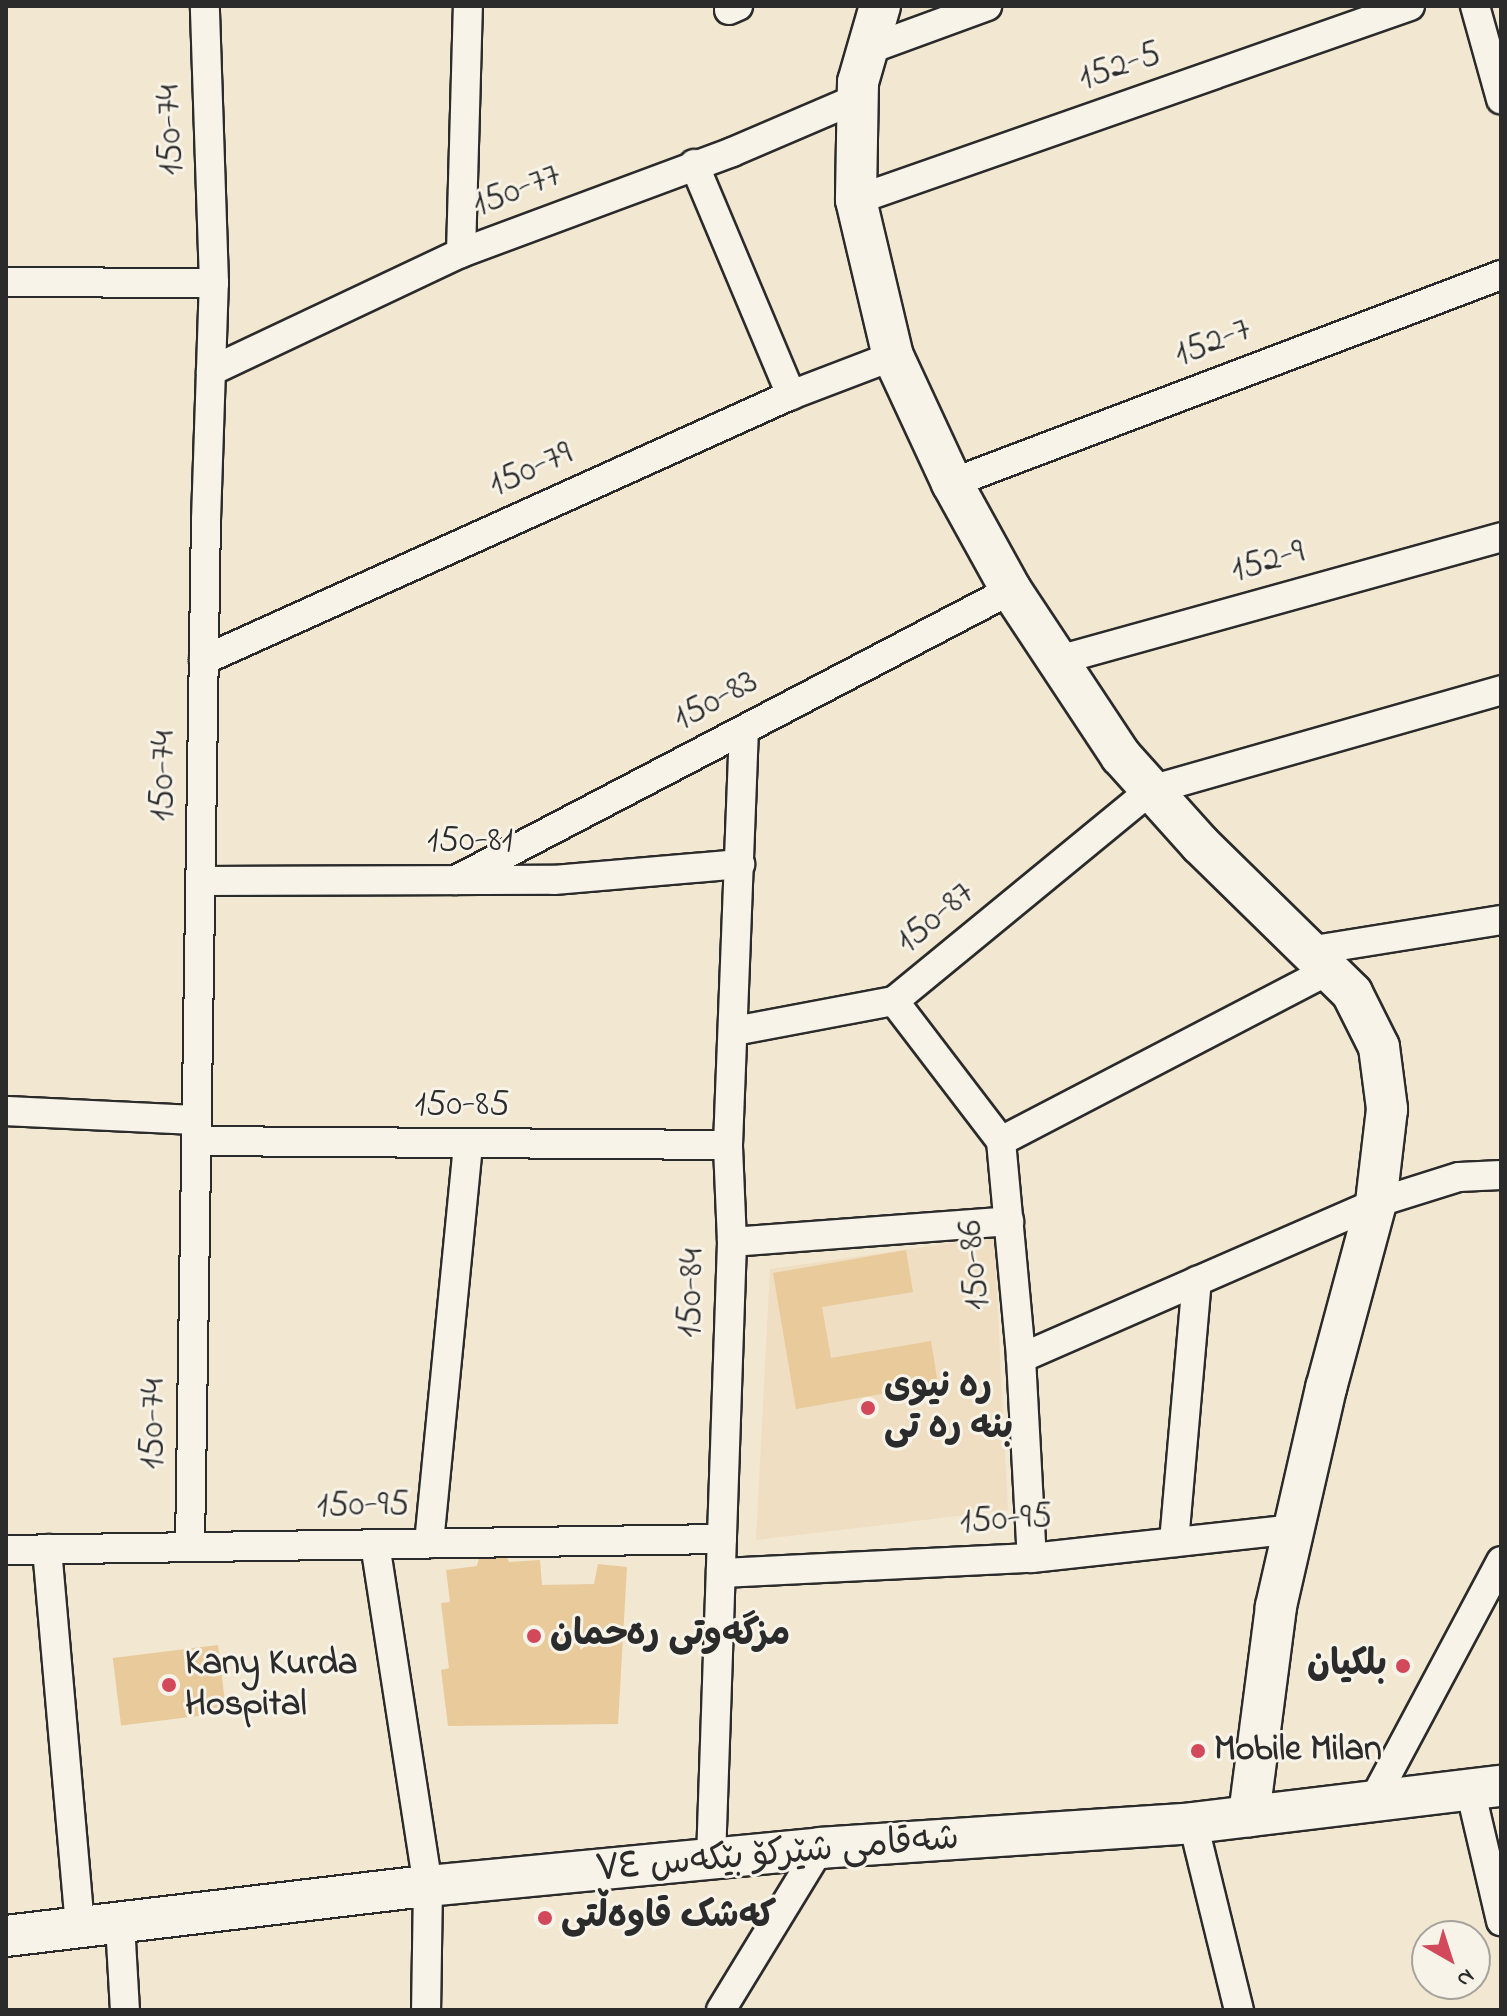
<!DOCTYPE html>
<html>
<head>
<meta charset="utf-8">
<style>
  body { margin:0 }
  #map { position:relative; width:1507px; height:2016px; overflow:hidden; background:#f2e7d1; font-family:"Indie Flower","Playpen Sans Arabic",sans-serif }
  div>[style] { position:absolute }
  .built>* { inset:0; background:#efdec1 }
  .building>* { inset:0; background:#e8ca9b; transform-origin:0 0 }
  .roads { filter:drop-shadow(2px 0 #2b2b2b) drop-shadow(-2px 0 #2b2b2b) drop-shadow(0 2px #2b2b2b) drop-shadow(0 -2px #2b2b2b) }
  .street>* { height:28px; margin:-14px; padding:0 14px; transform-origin:14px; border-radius:14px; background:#f7f3e8 }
  .secondary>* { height:40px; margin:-20px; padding:0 20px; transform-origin:20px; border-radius:20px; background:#f7f3e8 }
  .dots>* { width:22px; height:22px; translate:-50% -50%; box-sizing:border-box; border:4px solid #f7f3e8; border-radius:50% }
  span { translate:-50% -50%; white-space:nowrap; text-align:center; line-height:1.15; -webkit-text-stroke:6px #f7f3e8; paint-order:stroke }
  .street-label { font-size:36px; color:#2b2b2b }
  .poi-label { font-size:36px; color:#2b2b2b; font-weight:700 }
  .left { translate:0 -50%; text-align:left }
  .right { translate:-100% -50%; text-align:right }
  .frame { position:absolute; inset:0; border:8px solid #2b2b2b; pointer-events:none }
  .north { position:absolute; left:1411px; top:1920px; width:80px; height:80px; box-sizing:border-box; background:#f7f3e8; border:2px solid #a5a39c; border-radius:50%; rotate:141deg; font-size:22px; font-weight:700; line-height:32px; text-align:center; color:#2b2b2b }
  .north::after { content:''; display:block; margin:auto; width:28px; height:36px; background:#d1495b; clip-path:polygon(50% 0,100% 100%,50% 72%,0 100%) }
</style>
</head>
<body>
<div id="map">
  <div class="built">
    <i style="clip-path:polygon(994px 1237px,1008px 1510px,756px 1540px,770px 1269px)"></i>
  </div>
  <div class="building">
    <i style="clip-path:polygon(906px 1250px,913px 1292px,822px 1307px,831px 1358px,931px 1341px,938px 1384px,796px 1409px,773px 1273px)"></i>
    <i style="clip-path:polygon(480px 1553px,506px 1555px,509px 1562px,540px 1560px,542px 1585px,594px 1584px,598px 1564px,627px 1567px,618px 1724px,448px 1726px,441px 1670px,449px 1668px,441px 1603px,450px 1602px,446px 1570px,477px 1566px)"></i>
    <i style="left:218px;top:1645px;width:68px;height:106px;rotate:83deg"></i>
  </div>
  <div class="roads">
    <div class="street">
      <i style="left:1475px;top:6px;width:97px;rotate:74.4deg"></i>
      <i style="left:729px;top:10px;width:10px;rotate:-24deg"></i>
      <i style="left:867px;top:50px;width:128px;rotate:-20.1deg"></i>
      <i style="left:694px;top:164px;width:251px;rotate:67.2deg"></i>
      <i style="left:856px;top:200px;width:587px;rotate:-19.3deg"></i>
      <i style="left:461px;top:253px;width:247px;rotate:-88.4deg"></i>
      <i style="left:6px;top:282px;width:208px;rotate:0.3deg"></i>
      <i style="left:211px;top:371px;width:276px;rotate:-25.3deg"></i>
      <i style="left:461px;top:253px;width:289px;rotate:-20.4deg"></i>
      <i style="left:732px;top:152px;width:137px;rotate:-23.2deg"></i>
      <i style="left:952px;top:483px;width:587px;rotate:-20.75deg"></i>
      <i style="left:204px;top:660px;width:644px;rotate:-24.3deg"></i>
      <i style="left:791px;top:395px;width:109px;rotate:-20.9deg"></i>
      <i style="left:1055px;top:661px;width:463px;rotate:-15.5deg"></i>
      <i style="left:456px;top:880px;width:626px;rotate:-27.59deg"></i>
      <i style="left:201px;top:881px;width:353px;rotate:-0.2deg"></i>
      <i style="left:554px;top:880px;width:187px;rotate:-4.9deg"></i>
      <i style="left:1308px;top:951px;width:195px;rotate:-9.1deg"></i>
      <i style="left:894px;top:1001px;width:176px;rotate:52.6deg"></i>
      <i style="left:1001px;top:1141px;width:218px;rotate:84.7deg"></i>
      <i style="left:1021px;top:1358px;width:200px;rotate:86.9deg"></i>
      <i style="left:735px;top:1031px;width:162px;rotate:-10.7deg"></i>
      <i style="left:894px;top:1001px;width:333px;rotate:-39.4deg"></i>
      <i style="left:1151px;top:790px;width:364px;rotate:-15.9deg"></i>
      <i style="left:6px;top:1111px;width:191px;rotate:2.7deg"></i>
      <i style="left:196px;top:1141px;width:532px;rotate:0.43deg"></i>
      <i style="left:1001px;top:1141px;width:369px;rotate:-27.5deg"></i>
      <i style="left:732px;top:1242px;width:278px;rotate:-4.3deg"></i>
      <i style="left:1021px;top:1358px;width:387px;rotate:-23.6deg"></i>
      <i style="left:1376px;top:1203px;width:87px;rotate:-17.4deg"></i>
      <i style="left:1459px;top:1177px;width:42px;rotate:-2.7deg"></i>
      <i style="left:1174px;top:1542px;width:262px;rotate:-85deg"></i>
      <i style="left:429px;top:1543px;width:401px;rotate:-84.4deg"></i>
      <i style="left:375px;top:1544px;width:346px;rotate:81.2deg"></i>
      <i style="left:428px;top:1886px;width:124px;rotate:90.9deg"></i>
      <i style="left:190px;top:1547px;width:1027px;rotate:-89.11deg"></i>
      <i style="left:206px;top:520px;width:237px;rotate:-88.1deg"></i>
      <i style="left:214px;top:283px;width:277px;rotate:-91.9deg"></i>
      <i style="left:47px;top:1549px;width:380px;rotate:85deg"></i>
      <i style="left:6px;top:1550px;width:716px;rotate:-0.88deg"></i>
      <i style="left:721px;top:1573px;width:311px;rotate:-2.8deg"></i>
      <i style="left:1032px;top:1558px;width:264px;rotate:-6.3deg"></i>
      <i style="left:1470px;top:1789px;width:136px;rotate:76.8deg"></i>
      <i style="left:1373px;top:1801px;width:272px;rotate:-61.9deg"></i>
      <i style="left:1193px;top:1823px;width:193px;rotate:76.2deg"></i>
      <i style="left:711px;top:1859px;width:617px;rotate:-88.05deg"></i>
      <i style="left:732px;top:1242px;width:97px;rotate:-92.4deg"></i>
      <i style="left:728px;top:1145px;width:415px;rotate:-87.8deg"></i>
      <i style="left:120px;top:1924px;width:86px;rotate:86.7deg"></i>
      <i style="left:721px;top:2010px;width:190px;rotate:-58.6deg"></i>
    </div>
    <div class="secondary">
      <i style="left:880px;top:6px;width:79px;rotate:106.1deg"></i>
      <i style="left:858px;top:82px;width:118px;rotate:91deg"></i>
      <i style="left:856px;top:200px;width:160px;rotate:76.7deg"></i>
      <i style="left:893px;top:356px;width:140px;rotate:65.1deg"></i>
      <i style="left:952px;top:483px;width:122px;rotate:61.1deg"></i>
      <i style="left:1011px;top:590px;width:199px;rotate:56.5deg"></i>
      <i style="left:1121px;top:756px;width:118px;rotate:48.1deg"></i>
      <i style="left:1200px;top:844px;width:213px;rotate:44.4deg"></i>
      <i style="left:1352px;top:993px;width:60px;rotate:63.4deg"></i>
      <i style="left:1379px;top:1047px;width:63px;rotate:82.6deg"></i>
      <i style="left:1387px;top:1109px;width:95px;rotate:96.7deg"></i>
      <i style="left:1376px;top:1203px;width:192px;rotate:105.1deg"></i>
      <i style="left:1326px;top:1388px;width:225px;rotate:102.9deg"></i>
      <i style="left:1276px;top:1607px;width:211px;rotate:97.4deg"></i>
      <i style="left:6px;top:1936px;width:425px;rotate:-6.8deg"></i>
      <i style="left:428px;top:1886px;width:394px;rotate:-5.5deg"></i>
      <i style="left:820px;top:1848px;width:374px;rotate:-3.8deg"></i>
      <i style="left:1193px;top:1823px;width:310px;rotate:-6.9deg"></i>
    </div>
  </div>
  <div class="dots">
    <i style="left:868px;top:1408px;background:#d1495b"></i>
    <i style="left:534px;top:1636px;background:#d1495b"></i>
    <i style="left:1403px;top:1666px;background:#d1495b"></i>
    <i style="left:169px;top:1685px;background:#d1495b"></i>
    <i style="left:1198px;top:1751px;background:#d1495b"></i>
    <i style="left:545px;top:1918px;background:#d1495b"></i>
  </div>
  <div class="street-label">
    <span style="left:1120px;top:67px;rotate:-19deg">152-5</span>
    <span style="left:171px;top:130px;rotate:-92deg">150-74</span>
    <span style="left:517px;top:191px;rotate:-21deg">150-77</span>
    <span style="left:1213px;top:343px;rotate:-21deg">152-7</span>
    <span style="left:531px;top:470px;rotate:-24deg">150-79</span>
    <span style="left:1268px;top:562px;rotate:-16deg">152-9</span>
    <span style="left:716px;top:701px;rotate:-28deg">150-83</span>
    <span style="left:164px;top:776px;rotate:-89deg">150-74</span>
    <span style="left:470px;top:842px">150-81</span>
    <span style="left:936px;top:918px;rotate:-40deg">150-87</span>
    <span style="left:462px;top:1106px">150-85</span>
    <span style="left:975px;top:1265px;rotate:-95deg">150-86</span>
    <span style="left:692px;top:1293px;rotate:-88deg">150-84</span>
    <span style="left:154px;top:1424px;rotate:-89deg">150-74</span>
    <span style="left:363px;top:1506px;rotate:-1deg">150-95</span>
    <span style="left:1006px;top:1520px;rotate:-4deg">150-95</span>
    <span style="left:777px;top:1855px;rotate:-5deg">شەقامی شێرکۆ بێکەس ٧٤</span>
  </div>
  <div class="poi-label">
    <span class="left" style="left:884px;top:1408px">ره نیوی<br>بنه ره تی</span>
    <span class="left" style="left:550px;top:1636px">مزگەوتی رەحمان</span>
    <span class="left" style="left:185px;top:1685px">Kany Kurda<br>Hospital</span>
    <span class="right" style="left:1387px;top:1666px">بلكيان</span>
    <span class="left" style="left:1214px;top:1751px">Mobile Milan</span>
    <span class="left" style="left:561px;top:1918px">کەشک قاوەڵتی</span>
  </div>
  <div class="frame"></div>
  <div class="north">N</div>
</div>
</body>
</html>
